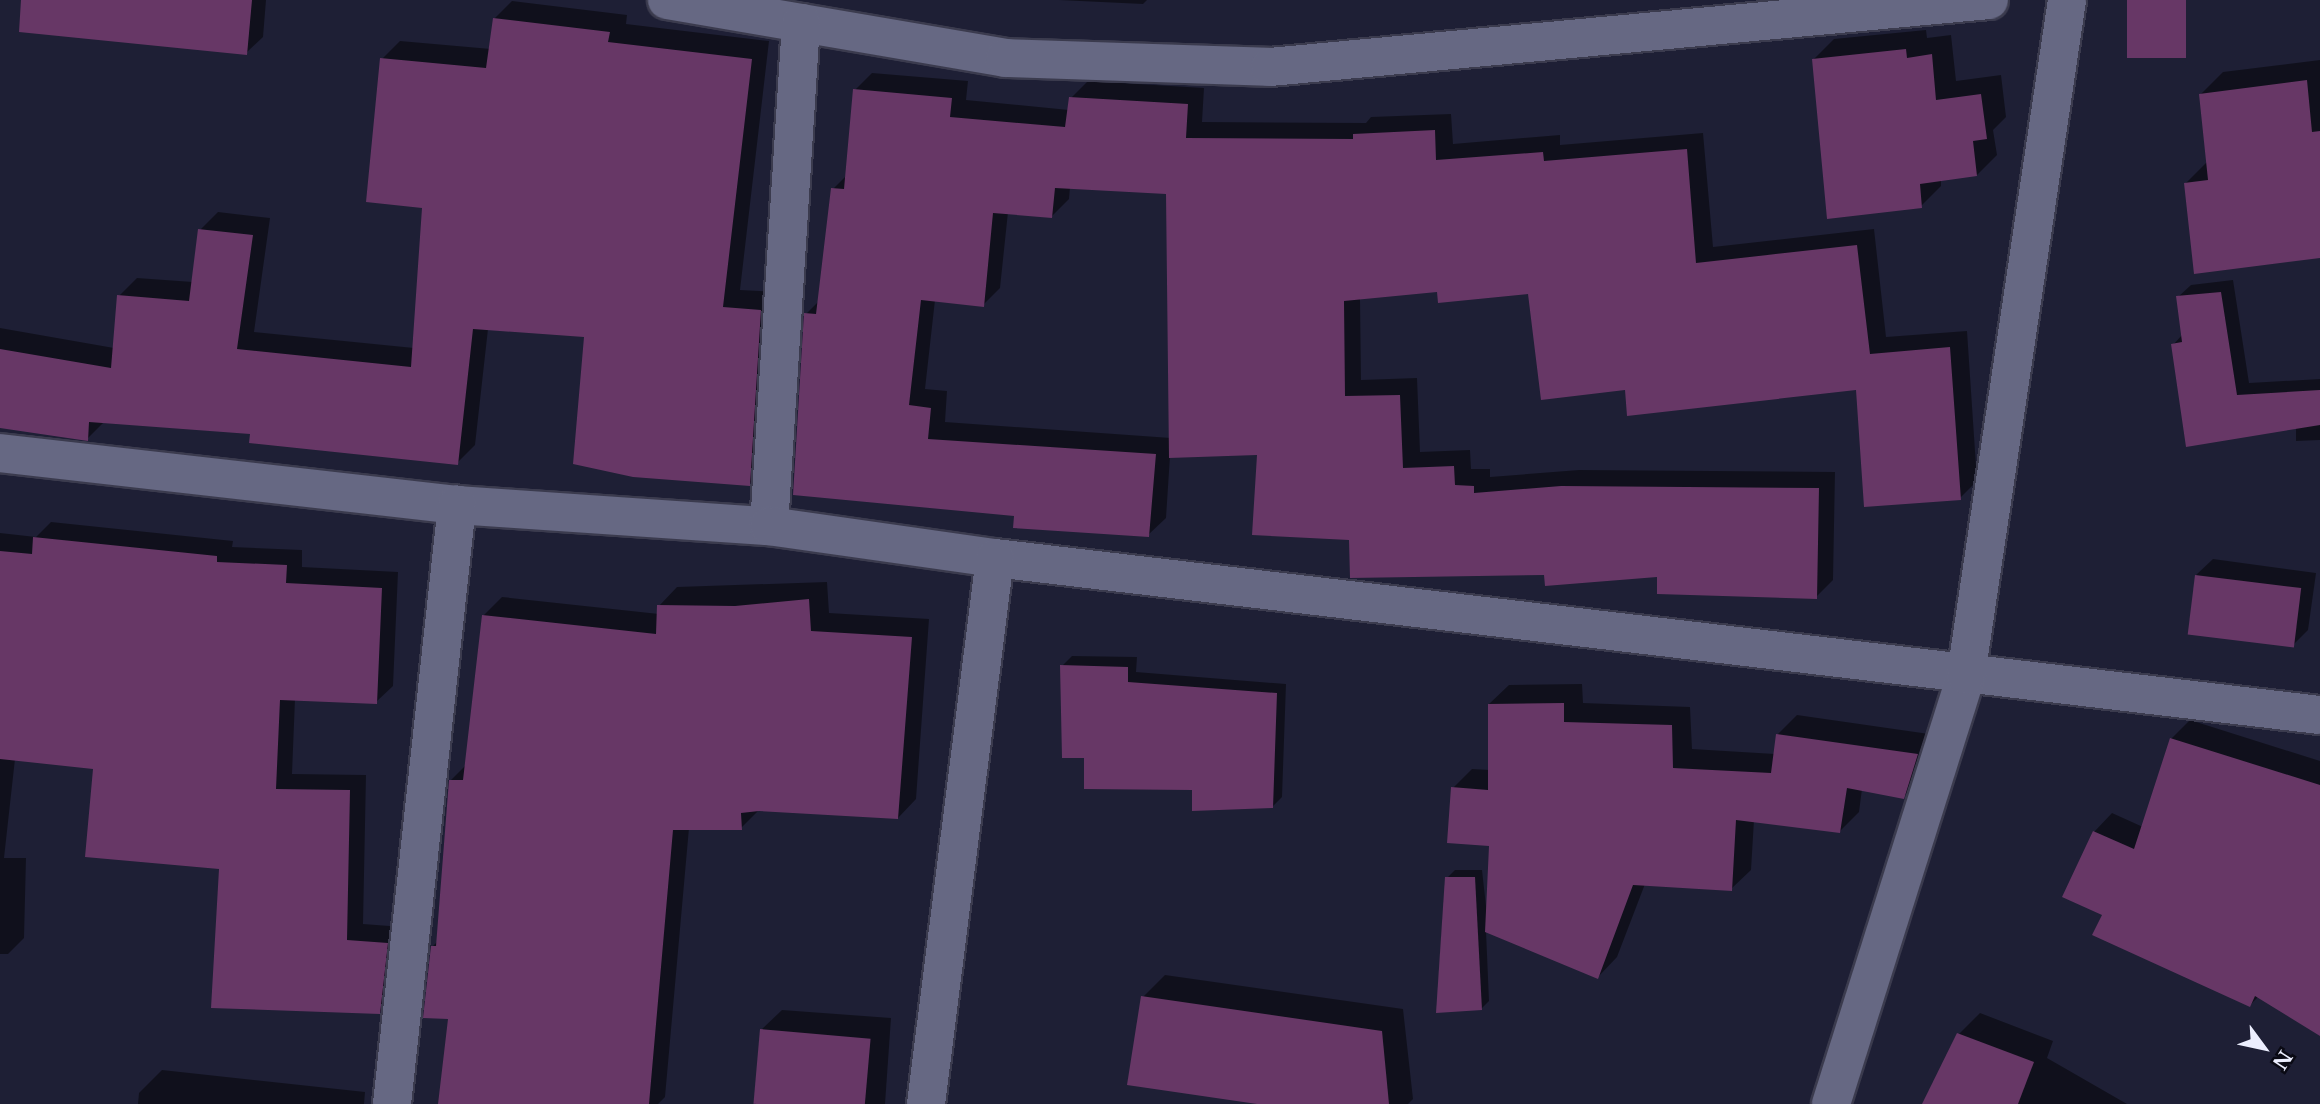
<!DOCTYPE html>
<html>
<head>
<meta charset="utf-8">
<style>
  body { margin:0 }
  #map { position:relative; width:2320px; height:1104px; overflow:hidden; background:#1e1f35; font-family:"Libre Baskerville",serif }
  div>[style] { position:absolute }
  .shadow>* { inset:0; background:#0007 }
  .building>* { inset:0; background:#673766; transform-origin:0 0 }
  .roads { filter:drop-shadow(2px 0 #3b3b4e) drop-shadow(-2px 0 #3b3b4e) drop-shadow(0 2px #3b3b4e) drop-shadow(0 -2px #3b3b4e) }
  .street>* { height:38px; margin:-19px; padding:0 19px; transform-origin:19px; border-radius:19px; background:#666883 }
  span { translate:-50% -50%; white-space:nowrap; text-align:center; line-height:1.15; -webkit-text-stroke:7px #0a0a14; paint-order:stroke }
  .north { position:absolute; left:2229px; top:1013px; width:70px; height:70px; -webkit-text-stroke:5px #0a0a14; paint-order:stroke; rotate:123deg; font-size:19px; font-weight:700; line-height:28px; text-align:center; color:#eceefe }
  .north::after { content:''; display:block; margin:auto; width:24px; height:32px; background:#eceefe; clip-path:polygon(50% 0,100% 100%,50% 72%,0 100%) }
</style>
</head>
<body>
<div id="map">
  <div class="shadow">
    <i style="clip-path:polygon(103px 0,266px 0,263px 37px,246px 53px)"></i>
    <i style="clip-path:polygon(1059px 0,1147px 0,1143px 4px)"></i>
    <i style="clip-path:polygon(512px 1px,627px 15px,626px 24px,769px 41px,740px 290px,778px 292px,767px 466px,749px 484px,586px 335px,488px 329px,475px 445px,457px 463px,252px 432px,105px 421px,87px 439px,0 426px,0 328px,114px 348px,119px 296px,137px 278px,193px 282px,200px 230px,218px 212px,270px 218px,254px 332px,414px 348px,424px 206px,382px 59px,400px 41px,491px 49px,494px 19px)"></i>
    <i style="clip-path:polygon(1926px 30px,1927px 38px,1951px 35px,1956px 81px,2001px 75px,2006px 117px,1993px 130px,1997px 155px,1977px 175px,1941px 180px,1941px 186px,1921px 206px,1814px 59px,1834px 39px)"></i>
    <i style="clip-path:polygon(2320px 60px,2320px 257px,2185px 184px,2208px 161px,2201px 94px,2223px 72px)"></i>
    <i style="clip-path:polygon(evenodd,872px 73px,968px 81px,966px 100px,1069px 110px,1071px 98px,1088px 81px,1204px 88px,1202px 122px,1366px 123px,1371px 117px,1451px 114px,1453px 144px,1560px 135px,1560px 145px,1703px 133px,1713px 247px,1874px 229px,1886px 337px,1967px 331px,1977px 481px,1960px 498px,1858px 388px,1627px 388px,1530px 292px,1438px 290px,1360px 298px,1361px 380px,1417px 378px,1420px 452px,1470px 450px,1471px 469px,1490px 469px,1490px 477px,1579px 470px,1835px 472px,1833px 580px,1816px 597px,1658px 575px,1546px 573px,1351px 539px,1259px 454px,1170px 456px,1166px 518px,1148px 535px,1016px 514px,795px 493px,806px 314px,820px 300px,833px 189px,847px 175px,855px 90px,872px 73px,1070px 187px,1168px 193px,1171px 438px,945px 422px,947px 391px,925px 389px,935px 300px,983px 305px,1000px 288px,1008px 212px,1052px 216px,1069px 199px,1070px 187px)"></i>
    <i style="clip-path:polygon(2233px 280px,2249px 383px,2320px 379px,2320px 440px,2296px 441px,2296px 427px,2188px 445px,2173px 345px,2182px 335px,2178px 297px,2191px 285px)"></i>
    <i style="clip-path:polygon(51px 522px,233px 541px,232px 547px,302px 550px,302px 567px,398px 572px,393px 686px,376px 702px,295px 699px,292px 774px,366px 775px,363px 924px,403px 927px,395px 996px,379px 1013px,221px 868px,95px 768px,15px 759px,4px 858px,26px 858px,24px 938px,8px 954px,0 954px,0 533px,36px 537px)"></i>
    <i style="clip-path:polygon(2213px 559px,2316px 573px,2308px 630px,2292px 646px,2196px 575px)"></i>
    <i style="clip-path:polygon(827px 582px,829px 613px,929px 619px,916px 799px,898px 818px,759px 810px,741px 828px,689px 828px,665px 1097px,658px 1104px,439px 1104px,450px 1018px,433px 946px,438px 941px,451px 780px,466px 765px,484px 615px,502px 597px,659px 614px,659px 606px,677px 587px)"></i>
    <i style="clip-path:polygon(1072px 656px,1137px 657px,1136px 672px,1286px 684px,1282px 797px,1272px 807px,1085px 757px,1062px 666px)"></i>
    <i style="clip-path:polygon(1582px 684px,1583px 703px,1690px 707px,1692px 749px,1775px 754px,1778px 734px,1797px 715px,1936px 735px,1923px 778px,1903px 797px,1862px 789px,1859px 812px,1839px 832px,1754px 820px,1751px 870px,1731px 889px,1645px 884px,1617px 957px,1598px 977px,1486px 931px,1489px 1001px,1481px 1009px,1447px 878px,1455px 870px,1482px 870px,1487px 915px,1491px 844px,1453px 788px,1472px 769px,1490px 770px,1489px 704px,1509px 685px)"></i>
    <i style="clip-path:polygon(2190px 720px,2320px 761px,2320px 1034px,2259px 996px,2250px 1005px,2104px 915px,2094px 832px,2112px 813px,2143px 827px,2171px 739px)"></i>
    <i style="clip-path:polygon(1165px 975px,1403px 1009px,1413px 1099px,1408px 1104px,1269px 1104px,1143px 997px)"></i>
    <i style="clip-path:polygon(782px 1010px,891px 1018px,885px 1104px,755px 1104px,761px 1030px)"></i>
    <i style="clip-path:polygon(1980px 1013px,2053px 1041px,2047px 1058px,2127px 1104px,1924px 1104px,1959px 1034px)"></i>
    <i style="clip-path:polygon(162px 1070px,365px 1092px,364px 1104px,138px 1104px,139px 1093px)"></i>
  </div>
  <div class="building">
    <i style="clip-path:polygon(21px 0,252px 0,247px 55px,19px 32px)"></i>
    <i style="left:2127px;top:0;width:59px;height:58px"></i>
    <i style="clip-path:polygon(493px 18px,610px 32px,608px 42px,752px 59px,723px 307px,761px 310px,750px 486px,633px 477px,573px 464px,584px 337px,473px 329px,458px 465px,249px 443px,250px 434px,89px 422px,88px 441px,0 428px,0 349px,111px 368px,117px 295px,189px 301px,198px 229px,253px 235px,237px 349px,411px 367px,422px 208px,366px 202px,380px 58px,486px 68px)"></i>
    <i style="clip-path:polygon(1906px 49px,1907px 58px,1932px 54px,1936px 100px,1981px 94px,1987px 139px,1973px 141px,1977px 176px,1920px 184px,1922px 208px,1827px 219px,1812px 59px)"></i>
    <i style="clip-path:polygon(2307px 80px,2312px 132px,2320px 131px,2320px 258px,2194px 274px,2184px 183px,2208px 180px,2199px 94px)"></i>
    <i style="clip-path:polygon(853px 89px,952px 98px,950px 117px,1065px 127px,1069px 97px,1188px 104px,1186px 138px,1353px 139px,1353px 134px,1435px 130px,1436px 160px,1543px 152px,1544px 161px,1687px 149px,1696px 263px,1857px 245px,1870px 354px,1950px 347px,1961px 500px,1864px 507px,1856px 390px,1627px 416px,1625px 390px,1541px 400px,1528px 294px,1438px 303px,1437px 292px,1344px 301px,1345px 396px,1400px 395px,1403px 468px,1454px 466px,1455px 485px,1474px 486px,1474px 493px,1561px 486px,1819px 488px,1817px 599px,1657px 594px,1657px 577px,1545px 586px,1544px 575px,1350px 578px,1349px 540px,1252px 535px,1257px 455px,1169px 458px,1166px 194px,1055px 188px,1052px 218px,993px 213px,984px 307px,921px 300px,909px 405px,931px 408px,928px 439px,1156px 454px,1149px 537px,1013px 528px,1014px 516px,793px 495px,804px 313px,816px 314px,831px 188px,844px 189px)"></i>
    <i style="clip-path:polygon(2221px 292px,2237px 395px,2320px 390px,2320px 425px,2186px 447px,2171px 344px,2182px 342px,2176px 296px)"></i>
    <i style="clip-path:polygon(33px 537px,217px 556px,217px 562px,287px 565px,286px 583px,382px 588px,377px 704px,280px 700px,276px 789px,350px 790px,347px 940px,388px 943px,380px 1014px,211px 1008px,219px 869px,85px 857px,93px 769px,0 759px,0 551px,32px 554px)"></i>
    <i style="left:2195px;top:575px;width:107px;height:60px;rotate:7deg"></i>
    <i style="clip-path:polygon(809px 599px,811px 631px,912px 637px,898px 819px,759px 811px,741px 813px,742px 830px,673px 830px,649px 1104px,438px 1104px,448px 1019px,423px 1018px,431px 946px,436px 946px,449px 780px,463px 780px,482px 615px,656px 634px,657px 605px,735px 606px)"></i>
    <i style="clip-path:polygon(1060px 665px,1128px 667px,1128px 682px,1277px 693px,1273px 808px,1192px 811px,1192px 790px,1084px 789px,1084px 758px,1062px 758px)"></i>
    <i style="clip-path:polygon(1564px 703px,1564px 722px,1672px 725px,1673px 768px,1771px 773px,1776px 734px,1918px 754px,1904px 799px,1847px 788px,1840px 833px,1736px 820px,1732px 891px,1633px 885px,1598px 979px,1485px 932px,1489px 846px,1447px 843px,1451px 787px,1488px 790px,1488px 704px)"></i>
    <i style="clip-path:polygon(2170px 738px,2320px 785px,2320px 1036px,2255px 996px,2250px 1007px,2092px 935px,2102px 915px,2062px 897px,2093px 831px,2134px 849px)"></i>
    <i style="clip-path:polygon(1445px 877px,1475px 877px,1482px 1010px,1436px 1013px)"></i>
    <i style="clip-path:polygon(1141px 996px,1382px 1031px,1389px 1104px,1257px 1104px,1127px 1085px)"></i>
    <i style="left:760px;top:1029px;width:111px;height:75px;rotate:5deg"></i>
    <i style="clip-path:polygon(1957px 1033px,2034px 1062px,2018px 1104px,1922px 1104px)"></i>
  </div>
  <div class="roads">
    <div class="street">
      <i style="left:667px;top:0;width:343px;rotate:9.7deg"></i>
      <i style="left:1005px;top:58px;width:265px;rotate:1.9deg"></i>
      <i style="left:1270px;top:67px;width:722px;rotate:-5.32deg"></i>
      <i style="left:0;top:453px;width:460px;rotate:6.5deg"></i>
      <i style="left:457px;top:505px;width:313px;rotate:3.9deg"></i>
      <i style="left:769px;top:526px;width:504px;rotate:-86.36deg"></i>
      <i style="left:769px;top:526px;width:228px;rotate:8.1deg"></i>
      <i style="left:995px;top:558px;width:1334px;rotate:6.76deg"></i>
      <i style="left:392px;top:1104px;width:603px;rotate:-83.81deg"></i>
      <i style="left:926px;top:1104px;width:550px;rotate:-82.8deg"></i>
      <i style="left:1831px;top:1104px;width:450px;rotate:-72.5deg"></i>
      <i style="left:1966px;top:675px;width:683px;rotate:-81.49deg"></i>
    </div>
  </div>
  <div class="north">N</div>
</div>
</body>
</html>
